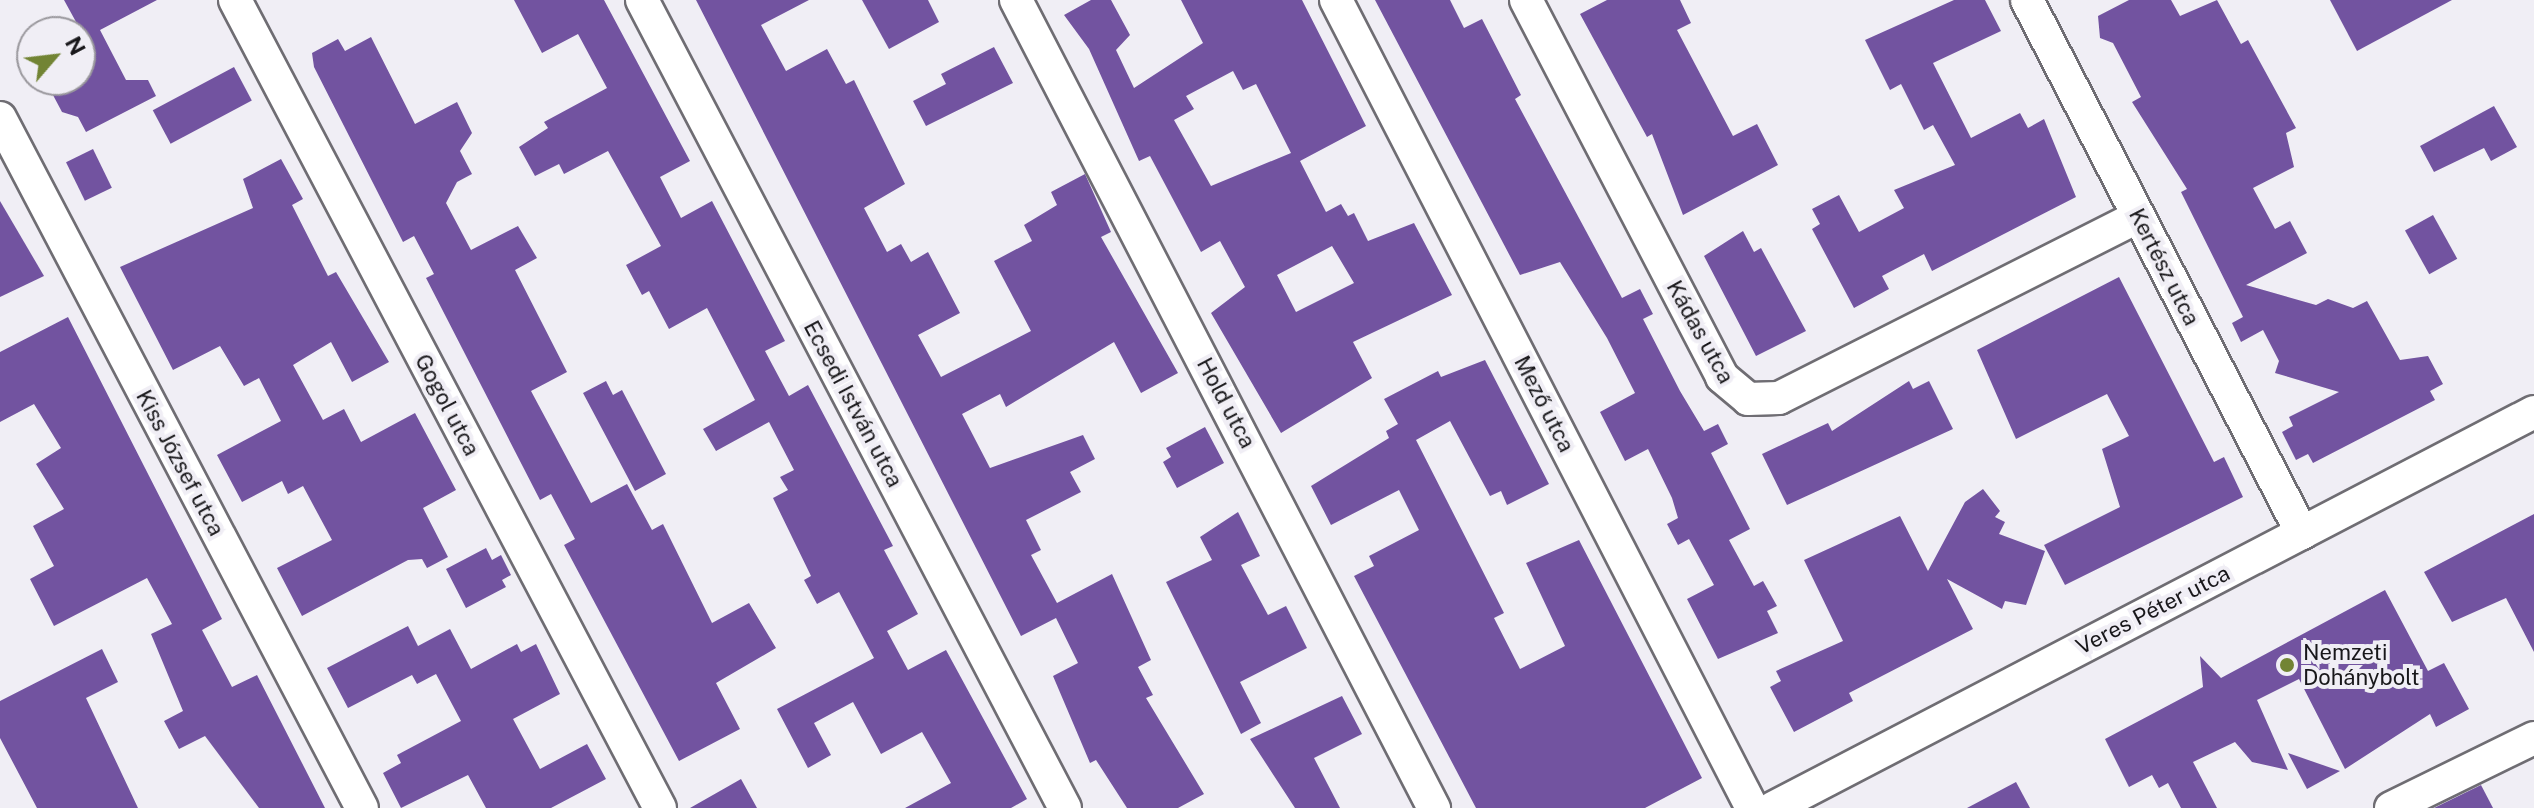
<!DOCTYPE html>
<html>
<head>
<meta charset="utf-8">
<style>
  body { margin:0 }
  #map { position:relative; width:2534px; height:808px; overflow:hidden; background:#f0eef5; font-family:"Public Sans",sans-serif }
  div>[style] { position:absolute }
  .building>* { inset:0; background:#7253a0; transform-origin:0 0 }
  .roads { filter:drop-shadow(2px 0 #6f6d73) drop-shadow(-2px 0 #6f6d73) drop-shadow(0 2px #6f6d73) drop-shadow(0 -2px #6f6d73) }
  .street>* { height:32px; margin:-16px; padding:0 16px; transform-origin:16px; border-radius:16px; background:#fff }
  .dots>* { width:22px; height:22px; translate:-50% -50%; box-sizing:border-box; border:4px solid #f0eef5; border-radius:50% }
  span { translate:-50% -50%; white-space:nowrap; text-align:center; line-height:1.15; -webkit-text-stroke:8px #f0eef5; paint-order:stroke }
  .street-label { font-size:22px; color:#18171a }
  .poi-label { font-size:22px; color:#18171a }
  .left { translate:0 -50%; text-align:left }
  .north { position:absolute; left:16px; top:16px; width:80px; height:80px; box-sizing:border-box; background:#f0eef5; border:2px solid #9a989d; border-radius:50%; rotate:62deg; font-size:22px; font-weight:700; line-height:32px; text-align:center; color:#18171a }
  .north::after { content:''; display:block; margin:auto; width:28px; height:36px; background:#728434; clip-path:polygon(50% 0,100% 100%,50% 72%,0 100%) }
</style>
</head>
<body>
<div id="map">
  <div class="building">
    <i style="clip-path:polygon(64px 0,157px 0,100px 30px,126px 80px,148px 80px,156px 96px,86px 132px,78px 117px,62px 112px,45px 80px,80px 80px,81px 31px)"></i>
    <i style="clip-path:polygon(514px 0,604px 0,690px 161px,660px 177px,681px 218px,712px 201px,785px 341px,765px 351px,789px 396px,808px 385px,893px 546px,884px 550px,918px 614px,887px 631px,908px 670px,946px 650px,1027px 799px,1011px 808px,905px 808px,951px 783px,922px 732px,881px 754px,853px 702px,814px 723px,831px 755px,808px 768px,777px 709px,874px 658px,839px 592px,817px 604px,804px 580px,811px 576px,773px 498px,788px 490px,780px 477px,794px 470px,769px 422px,716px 451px,703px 429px,755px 400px,707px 308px,669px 329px,649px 291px,642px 295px,626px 265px,661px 246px,608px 151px,564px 174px,559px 164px,535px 176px,519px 147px,548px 128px,544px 122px,607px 88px,578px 34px,542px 53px)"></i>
    <i style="clip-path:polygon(696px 0,809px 0,761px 25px,786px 71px,827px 49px,846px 84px,854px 80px,905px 184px,864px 208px,887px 252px,901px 244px,911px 262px,928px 252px,960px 313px,918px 335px,941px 377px,1031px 331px,994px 261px,1032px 241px,1024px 225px,1057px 205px,1051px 192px,1085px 174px,1111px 232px,1101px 237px,1178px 373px,1141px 393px,1114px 342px,1006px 407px,1000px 394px,962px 414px,990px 468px,1083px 435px,1095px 459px,1070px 472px,1081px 492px,1026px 520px,1041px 550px,1031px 555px,1057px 603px,1112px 574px,1151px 660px,1138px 667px,1153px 695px,1146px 698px,1204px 794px,1178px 808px,1127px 808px,1096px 760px,1090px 763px,1053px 676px,1078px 663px,1056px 618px,1021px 636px)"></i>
    <i style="clip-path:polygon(862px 0,928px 0,939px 22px,889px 49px)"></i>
    <i style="clip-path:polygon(evenodd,1091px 0,1111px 0,1130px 35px,1116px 50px,1134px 88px,1203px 43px,1181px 0,1302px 0,1366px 126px,1300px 161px,1326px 212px,1341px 204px,1348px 216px,1354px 213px,1368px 241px,1414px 223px,1452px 295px,1353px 342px,1372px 378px,1281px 433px,1211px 313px,1245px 287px,1220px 241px,1201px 252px,1150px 156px,1139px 161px,1089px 49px,1064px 15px,1091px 0,1233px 71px,1243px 90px,1256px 84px,1291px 153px,1211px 186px,1174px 120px,1194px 109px,1186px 96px,1233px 71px,1091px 0,1332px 246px,1354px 283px,1296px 312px,1277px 275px,1332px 246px)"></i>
    <i style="clip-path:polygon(1375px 0,1450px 0,1464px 28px,1482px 19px,1521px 95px,1515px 99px,1622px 298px,1640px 289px,1653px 314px,1643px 319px,1680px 391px,1704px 431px,1718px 424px,1728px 444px,1711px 453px,1750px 529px,1729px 540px,1754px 586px,1763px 581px,1777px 606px,1767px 611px,1778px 633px,1718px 659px,1687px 599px,1714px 585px,1689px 539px,1678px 545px,1667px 524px,1678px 518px,1672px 498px,1648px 449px,1625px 461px,1600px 412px,1635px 393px,1607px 338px,1560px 262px,1520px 275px)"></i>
    <i style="clip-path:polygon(1607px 0,1680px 0,1691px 23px,1677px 30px,1733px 136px,1757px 124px,1778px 165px,1683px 215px,1652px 134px,1647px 137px,1580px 14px)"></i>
    <i style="clip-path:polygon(1954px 0,1985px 0,2001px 31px,1933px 63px,1971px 138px,2020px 113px,2028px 128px,2044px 119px,2076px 197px,1932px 271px,1924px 254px,1882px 276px,1889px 289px,1854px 308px,1812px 229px,1820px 224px,1812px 209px,1839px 195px,1859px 232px,1904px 208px,1894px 190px,1955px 165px,1933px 125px,1924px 130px,1901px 84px,1890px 90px,1865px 40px)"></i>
    <i style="clip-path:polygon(2129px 0,2171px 0,2180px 16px,2217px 0,2241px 44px,2248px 40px,2296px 128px,2286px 133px,2294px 167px,2253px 188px,2275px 229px,2290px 221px,2307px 253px,2246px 285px,2316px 305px,2328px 299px,2353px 308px,2367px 301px,2400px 360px,2428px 356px,2443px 384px,2430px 391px,2435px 400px,2313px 463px,2308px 454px,2296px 460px,2282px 432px,2293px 426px,2289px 417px,2339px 392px,2275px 373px,2279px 361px,2263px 330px,2241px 342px,2232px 323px,2243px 317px,2181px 192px,2187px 189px,2132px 102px,2141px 97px,2113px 43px,2100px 38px,2098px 16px)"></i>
    <i style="clip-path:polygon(2330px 0,2452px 0,2357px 51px)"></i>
    <i style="clip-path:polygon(371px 37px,415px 124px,457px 102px,472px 133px,460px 151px,472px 174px,457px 182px,446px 203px,471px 250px,518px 226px,537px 258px,515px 270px,567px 372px,531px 391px,591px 503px,627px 484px,652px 530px,663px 524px,712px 623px,749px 603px,776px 648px,716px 683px,740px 729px,679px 761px,564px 545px,575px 539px,551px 494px,540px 500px,426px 278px,434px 274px,414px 236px,403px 242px,314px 67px,312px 53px,338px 39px,345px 51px)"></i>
    <i style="clip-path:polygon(994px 47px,1013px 83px,926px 126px,913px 101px,946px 84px,941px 74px)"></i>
    <i style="left:234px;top:67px;width:38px;height:92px;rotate:62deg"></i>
    <i style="clip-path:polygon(2494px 106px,2517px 147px,2491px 161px,2484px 148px,2434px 172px,2420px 146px)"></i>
    <i style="left:93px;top:149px;width:43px;height:30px;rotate:64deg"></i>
    <i style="clip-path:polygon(281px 159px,303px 199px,292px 205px,328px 276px,336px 272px,389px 362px,352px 382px,331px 342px,293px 365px,323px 420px,344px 409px,361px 442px,415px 413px,456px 490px,423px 508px,448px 557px,427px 568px,422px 559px,408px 560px,302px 616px,277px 568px,332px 540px,303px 486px,288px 494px,282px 481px,242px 502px,217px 455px,281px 421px,259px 378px,244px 386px,220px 346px,173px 370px,120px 267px,253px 208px,243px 179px)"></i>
    <i style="clip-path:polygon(0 201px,44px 276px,0 297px)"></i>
    <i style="left:2433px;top:215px;width:50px;height:32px;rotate:61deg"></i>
    <i style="clip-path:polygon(1743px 231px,1754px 252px,1761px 248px,1806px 331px,1756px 356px,1704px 256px)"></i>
    <i style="clip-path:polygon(2119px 277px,2214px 462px,2224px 457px,2243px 497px,2065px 585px,2044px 545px,2120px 507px,2102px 449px,2129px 436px,2107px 394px,2016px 439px,1977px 350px)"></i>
    <i style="clip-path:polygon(68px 317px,222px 619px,202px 630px,232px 687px,257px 675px,325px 808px,259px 808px,205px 736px,179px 749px,164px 721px,183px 711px,151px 634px,172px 624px,147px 578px,54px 626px,30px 579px,54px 566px,33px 526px,64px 509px,36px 464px,61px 448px,34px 404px,0 422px,0 352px)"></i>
    <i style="clip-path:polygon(1485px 360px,1549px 484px,1507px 505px,1501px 491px,1490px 496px,1450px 421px,1416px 440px,1504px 613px,1494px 618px,1520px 669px,1565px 646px,1526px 563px,1579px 540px,1702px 778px,1645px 808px,1476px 808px,1354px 576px,1374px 566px,1369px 556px,1419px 530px,1399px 490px,1331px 525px,1311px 486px,1389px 438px,1386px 431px,1398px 424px,1384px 399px,1438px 371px,1441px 377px)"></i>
    <i style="clip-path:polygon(606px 381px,613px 395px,622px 390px,666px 474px,635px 491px,583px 393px)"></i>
    <i style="clip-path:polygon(1909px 381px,1913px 389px,1929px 381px,1953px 429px,1787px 505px,1762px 454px,1828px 423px,1832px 431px)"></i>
    <i style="clip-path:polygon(1205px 427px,1224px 463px,1177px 488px,1163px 462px,1171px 457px,1166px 448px)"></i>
    <i style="clip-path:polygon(1983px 489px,2000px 511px,1995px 517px,2005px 522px,1999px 534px,2045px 551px,2026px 605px,2005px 601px,2002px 609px,1947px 579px,1973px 629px,1849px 693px,1853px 701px,1794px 732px,1770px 687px,1781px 681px,1776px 671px,1843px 641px,1804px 560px,1900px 516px,1928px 571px,1965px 502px)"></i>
    <i style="clip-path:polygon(1238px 512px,1260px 556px,1241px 565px,1268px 615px,1286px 606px,1307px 648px,1240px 682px,1261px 723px,1241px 734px,1166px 582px,1212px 560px,1200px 537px)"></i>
    <i style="clip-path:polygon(2534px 514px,2534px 652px,2506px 598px,2452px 622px,2424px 572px)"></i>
    <i style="clip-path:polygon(486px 548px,492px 560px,501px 555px,511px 575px,502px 580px,506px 587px,466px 608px,446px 569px)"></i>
    <i style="clip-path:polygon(2385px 590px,2428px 671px,2444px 663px,2469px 709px,2436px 727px,2430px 714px,2345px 769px,2299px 679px,2257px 700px,2288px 770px,2252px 762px,2235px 742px,2193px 762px,2217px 808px,2181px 808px,2168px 783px,2159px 788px,2152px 775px,2129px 787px,2105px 739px,2203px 687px,2200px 656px,2221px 678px)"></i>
    <i style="clip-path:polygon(408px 626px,418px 646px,450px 629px,471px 669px,517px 644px,521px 652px,536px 644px,560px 694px,513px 719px,540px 769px,587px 744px,606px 779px,551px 808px,486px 808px,468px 775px,401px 808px,383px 773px,401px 763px,397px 755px,461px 721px,436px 674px,417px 684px,412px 675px,348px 708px,327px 668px)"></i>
    <i style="clip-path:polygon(102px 649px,118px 682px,86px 698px,138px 808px,37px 808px,0 738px,0 701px)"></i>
    <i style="clip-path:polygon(1342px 696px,1362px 734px,1314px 758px,1340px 808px,1295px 808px,1250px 739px)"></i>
    <i style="clip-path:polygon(2288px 753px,2340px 771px,2307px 789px)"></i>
    <i style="clip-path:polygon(741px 779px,757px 808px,690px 808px,727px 787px)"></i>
    <i style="clip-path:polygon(2016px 782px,2030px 808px,1967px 808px)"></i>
    <i style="clip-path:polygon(2481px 785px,2493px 808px,2434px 808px)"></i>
  </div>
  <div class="roads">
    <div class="street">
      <i style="left:235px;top:0;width:913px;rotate:62.26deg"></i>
      <i style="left:642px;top:0;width:912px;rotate:62.37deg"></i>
      <i style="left:1016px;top:0;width:910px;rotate:62.65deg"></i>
      <i style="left:1336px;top:0;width:909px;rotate:62.76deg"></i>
      <i style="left:1526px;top:0;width:425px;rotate:62.5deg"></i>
      <i style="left:1722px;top:377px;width:34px;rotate:40deg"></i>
      <i style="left:1748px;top:399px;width:31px;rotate:-2deg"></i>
      <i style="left:1779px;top:398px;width:402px;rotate:-26.8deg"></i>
      <i style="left:2027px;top:0;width:600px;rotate:62.71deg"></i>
      <i style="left:0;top:118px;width:779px;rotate:62.32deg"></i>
      <i style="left:1773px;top:808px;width:858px;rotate:-27.49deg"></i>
      <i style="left:2391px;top:808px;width:159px;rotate:-26.1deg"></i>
    </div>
  </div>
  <div class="dots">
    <i style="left:2287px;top:665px;background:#728434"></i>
  </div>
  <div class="street-label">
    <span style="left:2164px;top:267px;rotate:63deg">Kertész utca</span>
    <span style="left:1700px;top:332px;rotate:61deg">Kádas utca</span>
    <span style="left:1226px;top:403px;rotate:62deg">Hold utca</span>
    <span style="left:853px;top:404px;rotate:62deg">Ecsedi István utca</span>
    <span style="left:1544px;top:404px;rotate:63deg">Mező utca</span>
    <span style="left:447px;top:405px;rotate:62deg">Gogol utca</span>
    <span style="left:180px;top:463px;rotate:62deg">Kiss József utca</span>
    <span style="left:2153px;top:610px;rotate:-27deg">Veres Péter utca</span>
  </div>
  <div class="poi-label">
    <span class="left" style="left:2303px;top:665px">Nemzeti<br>Dohánybolt</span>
  </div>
  <div class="north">N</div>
</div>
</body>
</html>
